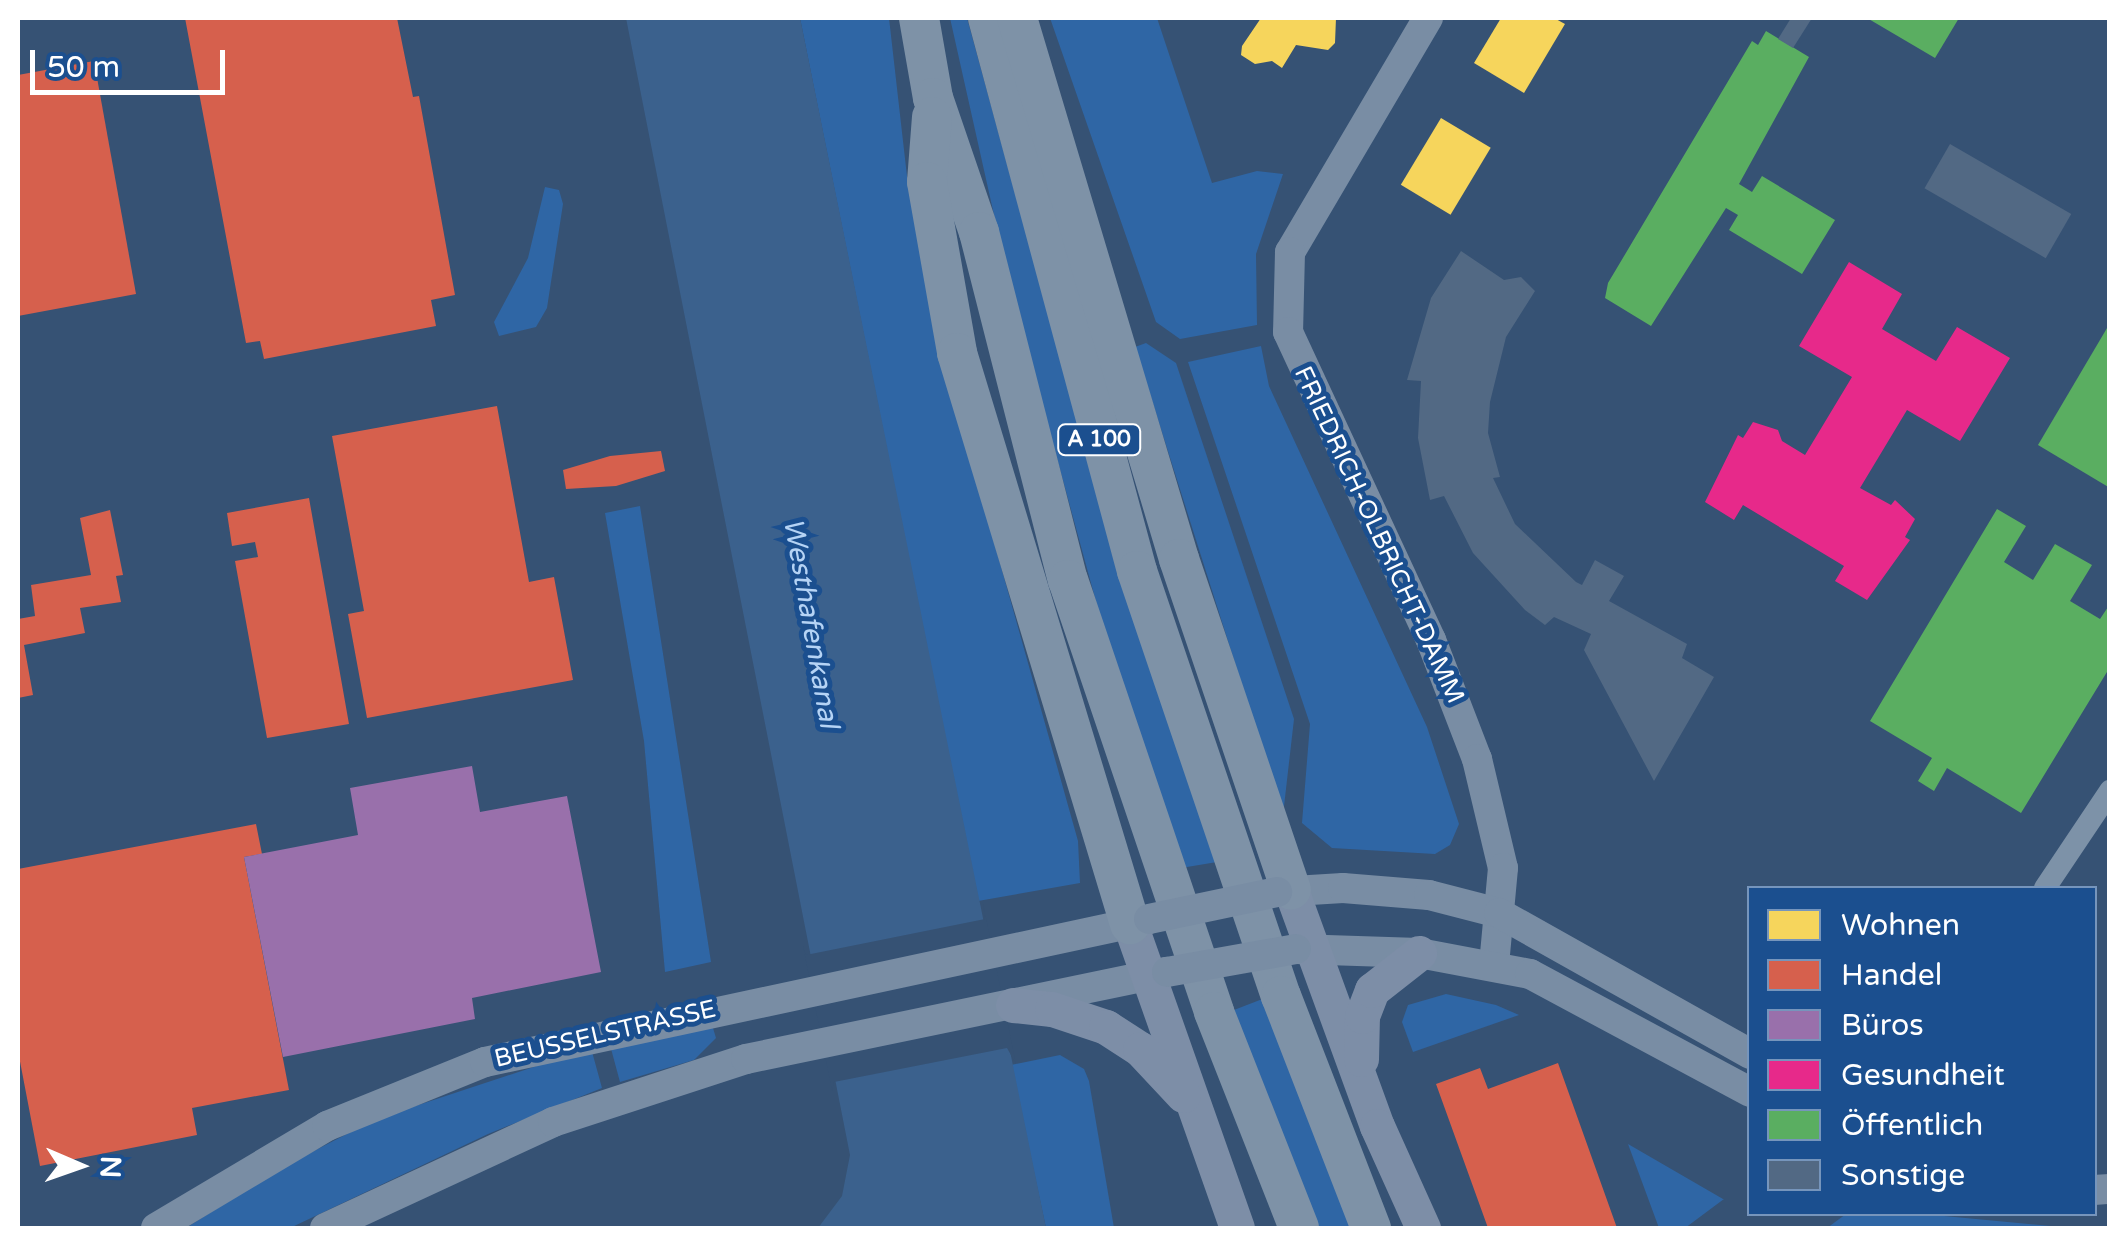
<!DOCTYPE html>
<html>
<head>
<meta charset="utf-8">
<style>
  body { margin:0 }
  #map { position:relative; width:2127px; height:1246px; overflow:hidden; background:#365274; font-family:"Varela Round",sans-serif }
  div>[style] { position:absolute }
  .green>* { inset:0; background:#2f66a5; transform-origin:0 0 }
  .water>* { inset:0; background:#3b618d }
  .pier>* { inset:0; background:#365274 }
  .homes>* { inset:0; background:#f6d55c; transform-origin:0 0 }
  .shops>* { inset:0; background:#d6604d }
  .offices>* { inset:0; background:#9970ab }
  .health>* { inset:0; background:#e7298a }
  .public>* { inset:0; background:#5aae61 }
  .building>* { inset:0; background:#526984; transform-origin:0 0 }
  .street>* { height:22px; margin:-11px; padding:0 11px; transform-origin:11px; border-radius:11px; background:#7d92a8 }
  .secondary>* { height:30px; margin:-15px; padding:0 15px; transform-origin:15px; border-radius:15px; background:#798da4 }
  .primary>* { height:35px; margin:-17.5px; padding:0 17.5px; transform-origin:17.5px; border-radius:17.5px; background:#7d8ea7 }
  .highway>* { height:40px; margin:-20px; padding:0 20px; transform-origin:20px; border-radius:20px; background:#7e92a7 }
  .secondary-bridge>* { height:30px; margin:-15px; padding:0 15px; transform-origin:15px; border-radius:15px; background:#798da4 }
  span { translate:-50% -50%; white-space:nowrap; text-align:center; line-height:1.15; -webkit-text-stroke:10px #1b4f8f; paint-order:stroke }
  .shield-label span { padding:2px 8px; background:#1b4f8f; border:2px solid; border-radius:8px; -webkit-text-stroke-width:0 }
  .shield-label { font-size:22px; color:#fff; font-weight:700 }
  .street-label { font-size:25px; color:#fff }
  .water-label { font-size:28px; color:#b5d3f5; font-style:italic }
  .frame { position:absolute; inset:0; border:20px solid #fff; pointer-events:none }
  .legend { position:absolute; left:1747px; top:886px; width:350px; height:330px; box-sizing:border-box; background:#1b4f8f; border:2px solid #7695bc; margin:0; padding:12px 18px; list-style:none; font-size:30px; color:#fff }
  .legend li { display:flex; align-items:center; gap:20px; height:50px }
  .legend b { width:50px; border:2px solid #7695bc }
  .north { position:absolute; left:30px; top:1116px; width:100px; height:100px; -webkit-text-stroke:8px #1b4f8f; paint-order:stroke; rotate:92deg; font-size:28px; font-weight:700; line-height:40px; text-align:center; color:#fff }
  .north::after { content:''; display:block; margin:auto; width:35px; height:45px; background:#fff; clip-path:polygon(50% 0,100% 100%,50% 72%,0 100%) }
  .scale { position:absolute; left:30px; top:50px; width:195px; height:45px; box-sizing:border-box; border:5px solid #fff; border-top:0; padding-left:12px; font-size:30px; line-height:35px; white-space:nowrap; color:#fff; -webkit-text-stroke:8px #1b4f8f; paint-order:stroke }
</style>
</head>
<body>
<div id="map">
  <div class="green">
    <i style="clip-path:polygon(800px 18px,889px 18px,908px 185px,934px 328px,1078px 841px,1080px 883px,978px 901px)"></i>
    <i style="clip-path:polygon(950px 18px,967px 18px,1092px 473px,1217px 862px,1181px 868px,1104px 631px,1009px 282px)"></i>
    <i style="clip-path:polygon(1050px 18px,1157px 18px,1212px 183px,1257px 171px,1283px 174px,1256px 254px,1257px 325px,1180px 339px,1156px 322px)"></i>
    <i style="clip-path:polygon(545px 187px,559px 190px,563px 204px,547px 308px,536px 327px,499px 336px,494px 322px,528px 258px)"></i>
    <i style="clip-path:polygon(1146px 343px,1176px 363px,1294px 719px,1283px 815px,1135px 347px)"></i>
    <i style="clip-path:polygon(1261px 346px,1269px 386px,1427px 727px,1459px 824px,1450px 845px,1435px 854px,1332px 848px,1302px 823px,1310px 724px,1188px 362px)"></i>
    <i style="clip-path:polygon(640px 506px,711px 962px,665px 972px,644px 741px,605px 513px)"></i>
    <i style="clip-path:polygon(1446px 994px,1496px 1005px,1519px 1015px,1413px 1052px,1402px 1022px,1408px 1005px)"></i>
    <i style="left:1265px;top:998px;width:247px;height:36px;rotate:69deg"></i>
    <i style="clip-path:polygon(713px 1028px,716px 1038px,694px 1060px,620px 1082px,610px 1045px)"></i>
    <i style="clip-path:polygon(591px 1048px,602px 1088px,488px 1134px,290px 1228px,186px 1228px,277px 1170px,376px 1119px)"></i>
    <i style="clip-path:polygon(1060px 1055px,1084px 1069px,1089px 1081px,1114px 1228px,1046px 1228px,1011px 1065px)"></i>
    <i style="clip-path:polygon(1628px 1144px,1723px 1199px,1724px 1199px,1685px 1228px,1659px 1228px)"></i>
    <i style="clip-path:polygon(1846px 1214px,1923px 1214px,2072px 1228px,1827px 1228px)"></i>
  </div>
  <div class="water">
    <i style="clip-path:polygon(626px 18px,800px 18px,1046px 1228px,818px 1228px,842px 1196px,850px 1155px)"></i>
  </div>
  <div class="pier">
    <i style="clip-path:polygon(983px 903px,1016px 1064px,1007px 1048px,834px 1082px,832px 1091px,803px 946px,806px 955px,985px 919px)"></i>
  </div>
  <div class="homes">
    <i style="clip-path:polygon(1261px 18px,1336px 18px,1335px 43px,1328px 50px,1296px 45px,1282px 68px,1272px 61px,1255px 64px,1241px 55px,1242px 46px)"></i>
    <i style="clip-path:polygon(1501px 18px,1554px 18px,1565px 24px,1524px 93px,1474px 63px)"></i>
    <i style="left:1441px;top:118px;width:58px;height:78px;rotate:31deg"></i>
  </div>
  <div class="shops">
    <i style="clip-path:polygon(185px 18px,397px 18px,413px 97px,419px 96px,455px 295px,431px 300px,436px 326px,264px 359px,260px 341px,246px 343px)"></i>
    <i style="clip-path:polygon(94px 61px,136px 294px,18px 316px,18px 75px)"></i>
    <i style="clip-path:polygon(497px 406px,529px 582px,554px 577px,573px 680px,367px 718px,348px 614px,364px 611px,332px 436px)"></i>
    <i style="clip-path:polygon(661px 451px,665px 471px,616px 486px,566px 489px,563px 470px,610px 456px)"></i>
    <i style="clip-path:polygon(309px 498px,349px 724px,267px 738px,235px 561px,258px 557px,255px 542px,232px 546px,227px 513px)"></i>
    <i style="clip-path:polygon(110px 510px,123px 575px,116px 576px,121px 602px,80px 608px,85px 633px,24px 645px,33px 695px,18px 698px,18px 619px,35px 616px,31px 585px,91px 575px,80px 518px)"></i>
    <i style="clip-path:polygon(256px 824px,262px 854px,244px 857px,289px 1090px,192px 1108px,197px 1135px,40px 1166px,18px 1051px,18px 869px)"></i>
    <i style="clip-path:polygon(1558px 1063px,1617px 1228px,1488px 1228px,1436px 1084px,1480px 1068px,1488px 1089px)"></i>
  </div>
  <div class="offices">
    <i style="clip-path:polygon(472px 766px,480px 812px,567px 796px,601px 972px,472px 998px,475px 1019px,283px 1057px,244px 857px,358px 835px,350px 788px)"></i>
  </div>
  <div class="health">
    <i style="clip-path:polygon(1849px 262px,1902px 294px,1882px 329px,1936px 361px,1957px 327px,2010px 358px,1960px 441px,1907px 410px,1860px 488px,1891px 505px,1895px 500px,1915px 519px,1905px 537px,1910px 540px,1867px 600px,1835px 581px,1844px 566px,1743px 505px,1734px 520px,1705px 502px,1738px 435px,1743px 438px,1753px 422px,1778px 430px,1782px 441px,1805px 455px,1852px 377px,1799px 346px)"></i>
  </div>
  <div class="public">
    <i style="clip-path:polygon(1867px 18px,1959px 18px,1935px 58px)"></i>
    <i style="clip-path:polygon(1766px 31px,1809px 57px,1739px 184px,1752px 192px,1762px 176px,1835px 220px,1802px 274px,1729px 230px,1738px 215px,1726px 208px,1651px 326px,1605px 298px,1608px 283px,1752px 41px,1758px 45px)"></i>
    <i style="clip-path:polygon(2110px 323px,2110px 488px,2038px 445px)"></i>
    <i style="clip-path:polygon(1997px 509px,2026px 526px,2004px 562px,2033px 580px,2055px 544px,2092px 565px,2070px 601px,2100px 619px,2110px 604px,2110px 667px,2021px 813px,1947px 768px,1934px 791px,1918px 781px,1932px 758px,1870px 721px)"></i>
  </div>
  <div class="building">
    <i style="clip-path:polygon(1791px 18px,1812px 18px,1793px 48px,1778px 39px)"></i>
    <i style="left:1950px;top:144px;width:140px;height:51px;rotate:30deg"></i>
    <i style="clip-path:polygon(1461px 251px,1504px 280px,1521px 277px,1535px 291px,1506px 337px,1490px 402px,1488px 433px,1500px 477px,1493px 478px,1515px 524px,1576px 582px,1582px 585px,1595px 560px,1624px 576px,1609px 601px,1687px 644px,1682px 658px,1714px 677px,1654px 781px,1584px 650px,1591px 634px,1554px 617px,1545px 625px,1525px 610px,1473px 553px,1444px 496px,1430px 500px,1418px 438px,1421px 381px,1407px 380px,1431px 298px)"></i>
  </div>
  <div class="street">
    <i style="left:2045px;top:888px;width:117px;rotate:-56.2deg"></i>
  </div>
  <div class="secondary">
    <i style="left:1428px;top:18px;width:272px;rotate:120.5deg"></i>
    <i style="left:1290px;top:252px;width:80px;rotate:91.4deg"></i>
    <i style="left:1288px;top:332px;width:340px;rotate:65.1deg"></i>
    <i style="left:1431px;top:640px;width:128px;rotate:68.9deg"></i>
    <i style="left:1477px;top:759px;width:112px;rotate:76.6deg"></i>
    <i style="left:1503px;top:868px;width:97px;rotate:95.3deg"></i>
    <i style="left:1277px;top:892px;width:66px;rotate:-3.5deg"></i>
    <i style="left:1343px;top:888px;width:86px;rotate:4.7deg"></i>
    <i style="left:1429px;top:895px;width:72px;rotate:14.4deg"></i>
    <i style="left:1499px;top:913px;width:288px;rotate:29.3deg"></i>
    <i style="left:1296px;top:949px;width:123px;rotate:1.9deg"></i>
    <i style="left:1419px;top:953px;width:113px;rotate:10.7deg"></i>
    <i style="left:1530px;top:974px;width:250px;rotate:28.2deg"></i>
    <i style="left:2094px;top:1190px;width:16px;rotate:-4deg"></i>
    <i style="left:156px;top:1228px;width:199px;rotate:-30.8deg"></i>
    <i style="left:327px;top:1126px;width:170px;rotate:-22.1deg"></i>
    <i style="left:485px;top:1062px;width:677px;rotate:-12.11deg"></i>
    <i style="left:325px;top:1228px;width:251px;rotate:-24.9deg"></i>
    <i style="left:553px;top:1122px;width:203px;rotate:-18.1deg"></i>
    <i style="left:746px;top:1059px;width:430px;rotate:-11.7deg"></i>
  </div>
  <div class="primary">
    <i style="left:1291px;top:890px;width:251px;rotate:70deg"></i>
    <i style="left:1377px;top:1126px;width:112px;rotate:65.7deg"></i>
    <i style="left:1130px;top:924px;width:322px;rotate:70.6deg"></i>
    <i style="left:1013px;top:1005px;width:39px;rotate:6deg"></i>
    <i style="left:1052px;top:1009px;width:57px;rotate:18.4deg"></i>
    <i style="left:1106px;top:1027px;width:40px;rotate:32.9deg"></i>
    <i style="left:1140px;top:1049px;width:63px;rotate:46.9deg"></i>
    <i style="left:1361px;top:1059px;width:43px;rotate:-88.7deg"></i>
    <i style="left:1362px;top:1016px;width:28px;rotate:-69deg"></i>
    <i style="left:1372px;top:990px;width:60px;rotate:-38.2deg"></i>
  </div>
  <div class="highway">
    <i style="left:919px;top:18px;width:81px;rotate:80.1deg"></i>
    <i style="left:933px;top:98px;width:142px;rotate:71.1deg"></i>
    <i style="left:979px;top:232px;width:359px;rotate:75.7deg"></i>
    <i style="left:1068px;top:580px;width:456px;rotate:71.3deg"></i>
    <i style="left:1214px;top:1012px;width:232px;rotate:68.5deg"></i>
    <i style="left:988px;top:18px;width:573px;rotate:74.92deg"></i>
    <i style="left:1137px;top:571px;width:449px;rotate:71.3deg"></i>
    <i style="left:1281px;top:996px;width:249px;rotate:68.8deg"></i>
    <i style="left:1017px;top:18px;width:565px;rotate:73.33deg"></i>
    <i style="left:1179px;top:559px;width:349px;rotate:71.3deg"></i>
    <i style="left:932px;top:117px;width:65px;rotate:94.4deg"></i>
    <i style="left:927px;top:182px;width:174px;rotate:80deg"></i>
    <i style="left:957px;top:353px;width:597px;rotate:73.14deg"></i>
  </div>
  <div class="secondary-bridge">
    <i style="left:1149px;top:919px;width:131px;rotate:-11.9deg"></i>
    <i style="left:1167px;top:972px;width:131px;rotate:-10.1deg"></i>
  </div>
  <div class="shield-label">
    <span style="left:1099px;top:440px">A 100</span>
  </div>
  <div class="street-label">
    <span style="left:1379px;top:535px;rotate:65deg">FRIEDRICH-OLBRICHT-DAMM</span>
    <span style="left:605px;top:1034px;rotate:-13deg">BEUSSELSTRASSE</span>
  </div>
  <div class="water-label">
    <span style="left:811px;top:623px;rotate:80deg">Westhafenkanal</span>
  </div>
  <div class="frame"></div>
  <ul class="legend">
  <li><b style="height:28px;background:#f6d55c"></b>Wohnen</li>
  <li><b style="height:28px;background:#d6604d"></b>Handel</li>
  <li><b style="height:28px;background:#9970ab"></b>Büros</li>
  <li><b style="height:28px;background:#e7298a"></b>Gesundheit</li>
  <li><b style="height:28px;background:#5aae61"></b>Öffentlich</li>
  <li><b style="height:28px;background:#526984"></b>Sonstige</li>
  </ul>
  <div class="north">N</div>
  <div class="scale">50 m</div>
</div>
</body>
</html>
